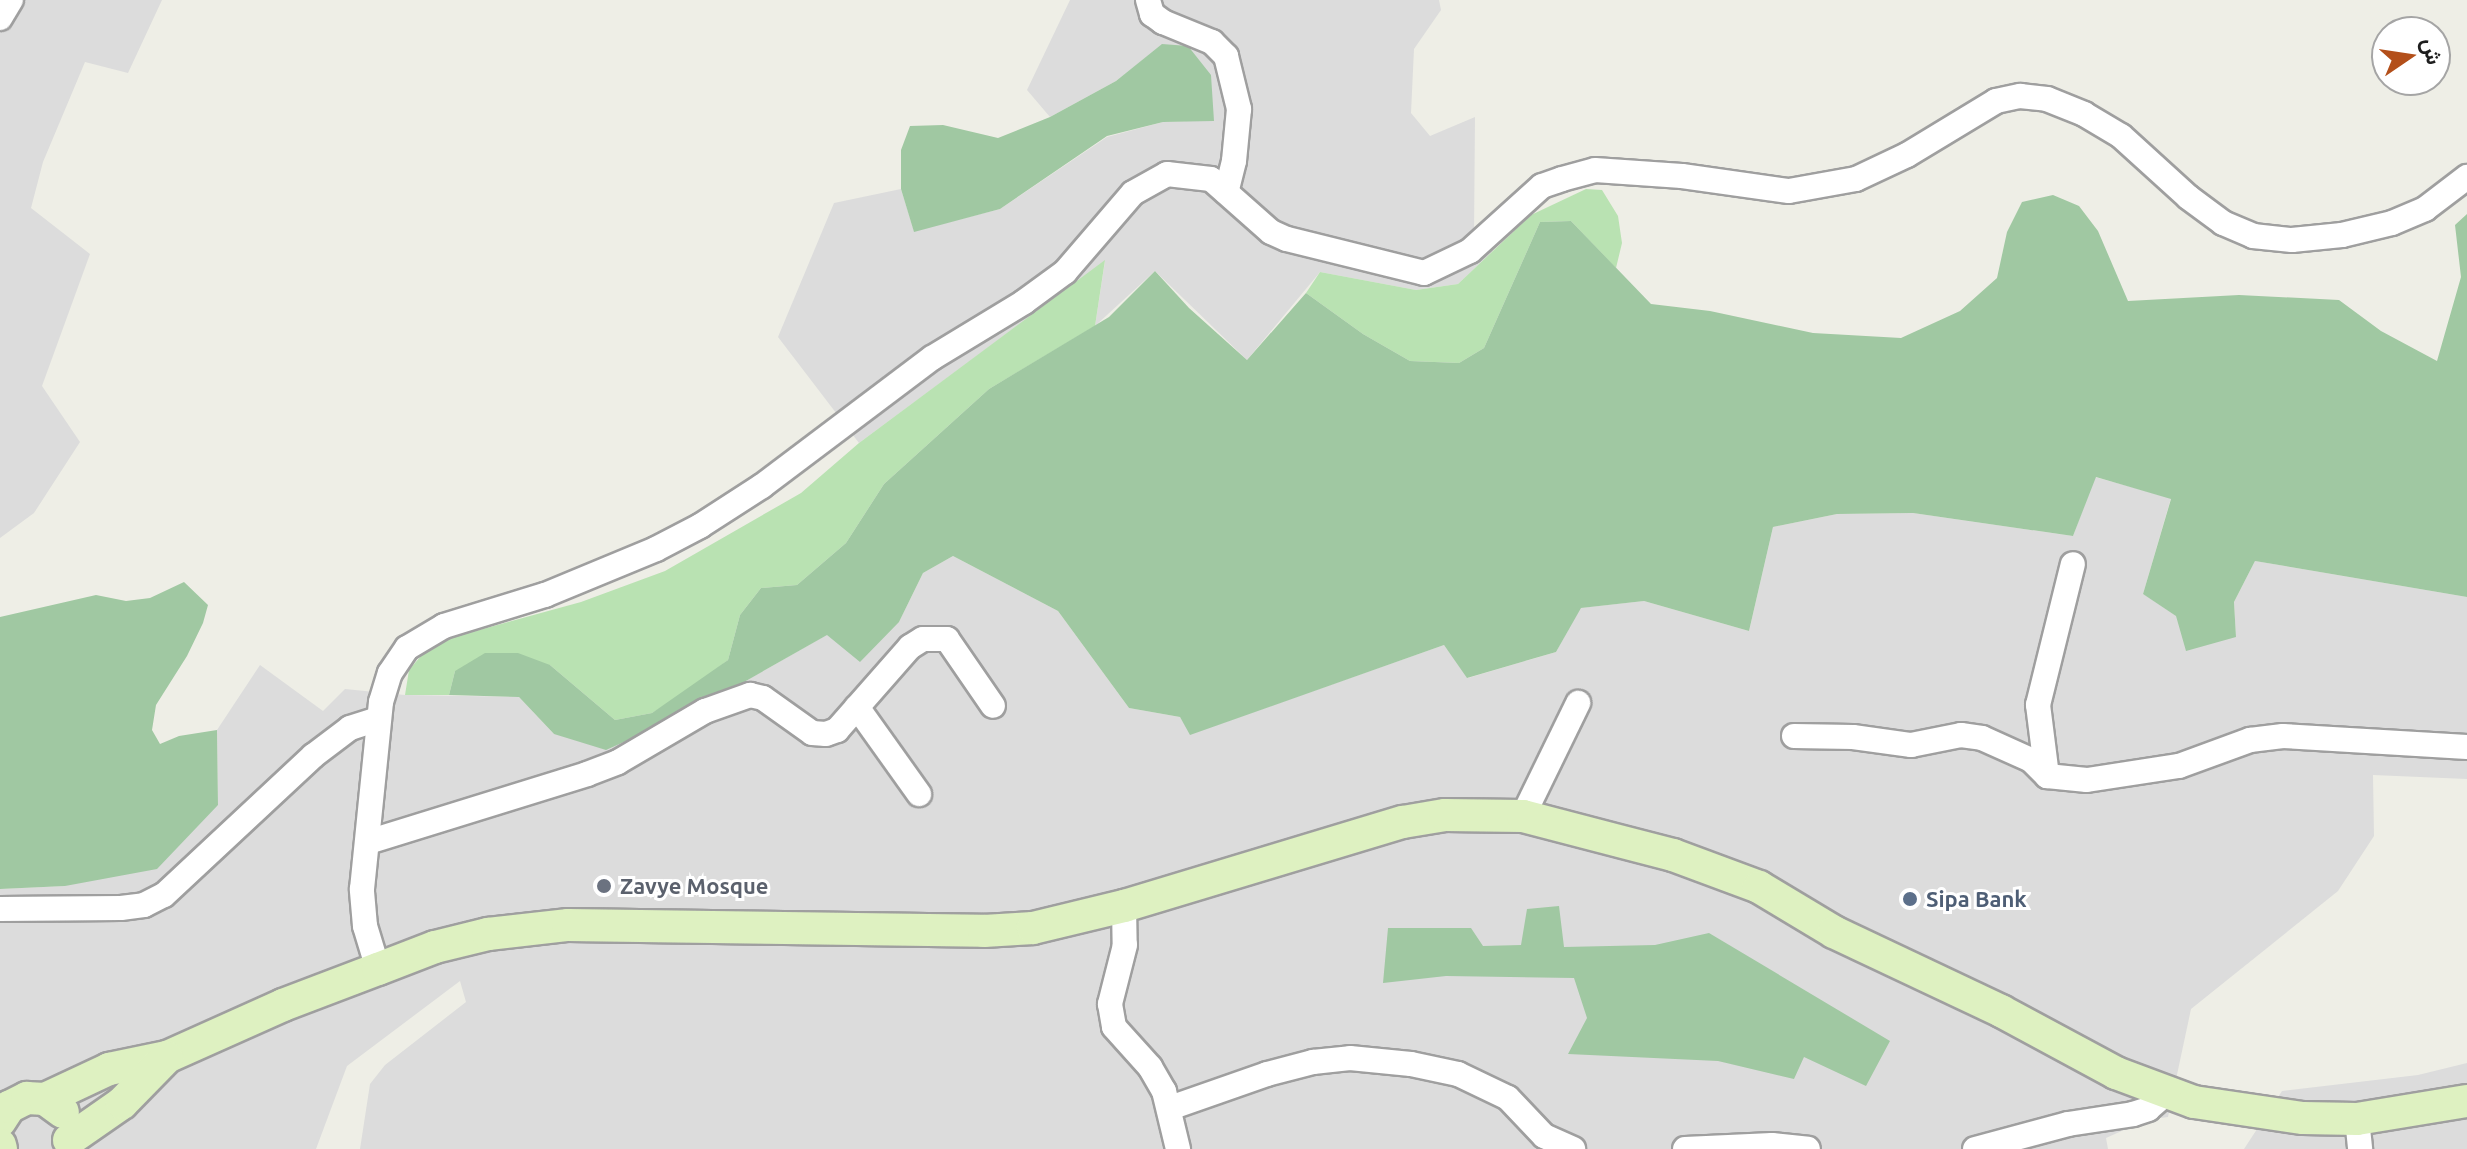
<!DOCTYPE html>
<html>
<head>
<meta charset="utf-8">
<style>
  body { margin:0 }
  #map { position:relative; width:2467px; height:1149px; overflow:hidden; background:#eeeee6; font-family:Ubuntu,Vazirmatn,sans-serif }
  div>[style] { position:absolute }
  .residential>* { inset:0; background:#dcdcdc }
  .grass>* { inset:0; background:#b9e2b2 }
  .forest>* { inset:0; background:#a0c8a2 }
  .roads { filter:drop-shadow(2px 0 #9f9f9f) drop-shadow(-2px 0 #9f9f9f) drop-shadow(0 2px #9f9f9f) drop-shadow(0 -2px #9f9f9f) }
  .street>* { height:24px; margin:-12px; padding:0 12px; transform-origin:12px; border-radius:12px; background:#fff }
  .secondary>* { height:32px; margin:-16px; padding:0 16px; transform-origin:16px; border-radius:16px; background:#def1c1 }
  .dots>* { width:22px; height:22px; translate:-50% -50%; box-sizing:border-box; border:4px solid #fff; border-radius:50% }
  span { translate:-50% -50%; white-space:nowrap; text-align:center; line-height:1.15; -webkit-text-stroke:6px #fff; paint-order:stroke }
  .worship-label { font-size:22px; color:#5b616d; font-weight:700 }
  .left { translate:0 -50%; text-align:left }
  .service-label { font-size:22px; color:#4e5e75; font-weight:700 }
  .north { position:absolute; left:2371px; top:16px; width:80px; height:80px; box-sizing:border-box; background:#fff; border:2px solid #a5a5a5; border-radius:50%; rotate:77deg; font-size:22px; font-weight:700; line-height:32px; text-align:center; color:#1e1e1e }
  .north::after { content:''; display:block; margin:auto; width:28px; height:36px; background:#b34f1a; clip-path:polygon(50% 0,100% 100%,50% 72%,0 100%) }
</style>
</head>
<body>
<div id="map">
  <div class="residential">
    <i style="clip-path:polygon(0 0,162px 0,128px 73px,85px 62px,43px 162px,31px 208px,90px 254px,42px 386px,80px 442px,34px 513px,0 538px)"></i>
    <i style="clip-path:polygon(1070px 0,1439px 0,1441px 10px,1414px 49px,1411px 113px,1430px 136px,1475px 117px,1474px 235px,1493px 251px,1458px 284px,1416px 290px,1320px 272px,1247px 360px,1155px 271px,1095px 326px,1105px 261px,859px 443px,778px 337px,834px 203px,901px 189px,914px 231px,1000px 209px,1107px 137px,1163px 122px,1214px 120px,1163px 44px,1116px 81px,1050px 117px,1027px 90px)"></i>
    <i style="clip-path:polygon(2095px 477px,2171px 498px,2143px 594px,2236px 637px,2234px 602px,2255px 561px,2467px 597px,2467px 779px,2373px 775px,2374px 836px,2338px 891px,2191px 1009px,2168px 1117px,2146px 1120px,2106px 1138px,2108px 1149px,360px 1149px,370px 1084px,385px 1065px,466px 1002px,460px 981px,347px 1066px,316px 1149px,0 1149px,0 889px,65px 886px,218px 805px,217px 730px,260px 665px,323px 711px,345px 689px,405px 695px,519px 697px,554px 734px,693px 711px,828px 634px,899px 622px,923px 573px,953px 556px,1058px 611px,1129px 708px,1180px 717px,1191px 734px,1444px 645px,1468px 678px,1556px 652px,1580px 608px,1644px 601px,1749px 631px,1773px 527px,1837px 514px,1913px 513px,2073px 536px)"></i>
    <i style="clip-path:polygon(2467px 1063px,2467px 1149px,2244px 1149px,2282px 1091px,2418px 1075px)"></i>
  </div>
  <div class="grass">
    <i style="clip-path:polygon(1586px 189px,1602px 190px,1618px 216px,1622px 243px,1616px 268px,1571px 221px,1540px 222px,1484px 348px,1459px 363px,1410px 361px,1363px 334px,1306px 293px,1320px 272px,1416px 290px,1458px 284px,1531px 215px)"></i>
    <i style="clip-path:polygon(1105px 260px,1095px 326px,989px 389px,884px 484px,846px 543px,797px 585px,761px 588px,740px 615px,728px 660px,688px 691px,652px 713px,615px 720px,550px 665px,455px 671px,449px 695px,405px 695px,409px 670px,432px 643px,581px 602px,665px 571px,801px 493px,859px 443px)"></i>
  </div>
  <div class="forest">
    <i style="clip-path:polygon(1162px 44px,1188px 46px,1211px 75px,1214px 121px,1163px 122px,1107px 136px,1000px 209px,914px 232px,901px 189px,901px 150px,910px 126px,943px 125px,998px 138px,1050px 117px,1116px 81px)"></i>
    <i style="clip-path:polygon(2053px 195px,2079px 206px,2098px 231px,2128px 301px,2239px 295px,2339px 300px,2381px 331px,2437px 361px,2461px 277px,2455px 225px,2467px 214px,2467px 597px,2255px 561px,2234px 602px,2236px 637px,2186px 651px,2176px 616px,2143px 594px,2171px 499px,2096px 477px,2073px 536px,1913px 513px,1837px 514px,1773px 527px,1749px 631px,1644px 601px,1581px 608px,1556px 652px,1467px 678px,1444px 645px,1190px 735px,1180px 717px,1129px 708px,1058px 611px,953px 556px,923px 573px,899px 622px,860px 662px,827px 635px,693px 711px,606px 750px,554px 734px,519px 697px,449px 695px,455px 671px,485px 653px,518px 653px,550px 665px,615px 720px,652px 713px,728px 660px,740px 615px,761px 588px,797px 585px,846px 543px,884px 484px,989px 389px,1109px 317px,1155px 271px,1189px 308px,1247px 360px,1306px 293px,1363px 334px,1410px 361px,1459px 363px,1484px 348px,1540px 222px,1571px 221px,1651px 304px,1710px 311px,1813px 333px,1901px 338px,1960px 311px,1997px 278px,2007px 232px,2022px 202px)"></i>
    <i style="clip-path:polygon(184px 582px,208px 605px,203px 623px,187px 656px,156px 705px,152px 730px,160px 744px,179px 736px,217px 730px,218px 805px,157px 869px,65px 886px,0 889px,0 617px,96px 595px,126px 601px,150px 598px)"></i>
    <i style="clip-path:polygon(1559px 906px,1564px 947px,1655px 945px,1709px 933px,1890px 1041px,1866px 1086px,1804px 1057px,1794px 1079px,1718px 1061px,1568px 1054px,1587px 1018px,1574px 978px,1446px 976px,1383px 983px,1388px 928px,1471px 928px,1483px 946px,1521px 945px,1527px 909px)"></i>
  </div>
  <div class="roads">
    <div class="street">
      <i style="left:1148px;top:0;width:15px;rotate:74deg"></i>
      <i style="left:1152px;top:14px;width:14px;rotate:36deg"></i>
      <i style="left:1163px;top:22px;width:53px;rotate:22.2deg"></i>
      <i style="left:1212px;top:42px;width:20px;rotate:45deg"></i>
      <i style="left:1226px;top:56px;width:55px;rotate:76.2deg"></i>
      <i style="left:1239px;top:109px;width:52px;rotate:95.5deg"></i>
      <i style="left:1234px;top:161px;width:32px;rotate:104deg"></i>
      <i style="left:0;top:18px;width:21px;rotate:-59deg"></i>
      <i style="left:857px;top:707px;width:107px;rotate:54.5deg"></i>
      <i style="left:1794px;top:736px;width:59px;rotate:1deg"></i>
      <i style="left:1853px;top:737px;width:59px;rotate:7.9deg"></i>
      <i style="left:1911px;top:745px;width:51px;rotate:-11.3deg"></i>
      <i style="left:1961px;top:735px;width:21px;rotate:8deg"></i>
      <i style="left:1982px;top:738px;width:54px;rotate:24.2deg"></i>
      <i style="left:2031px;top:760px;width:23px;rotate:45deg"></i>
      <i style="left:2047px;top:776px;width:40px;rotate:5.7deg"></i>
      <i style="left:2087px;top:780px;width:93px;rotate:-8.7deg"></i>
      <i style="left:2179px;top:766px;width:76px;rotate:-20.1deg"></i>
      <i style="left:2250px;top:740px;width:33px;rotate:-7deg"></i>
      <i style="left:2283px;top:736px;width:184px;rotate:3.4deg"></i>
      <i style="left:2047px;top:776px;width:72px;rotate:-97.2deg"></i>
      <i style="left:2038px;top:705px;width:145px;rotate:-76.1deg"></i>
      <i style="left:1523px;top:816px;width:126px;rotate:-64deg"></i>
      <i style="left:368px;top:842px;width:229px;rotate:-17.2deg"></i>
      <i style="left:587px;top:774px;width:33px;rotate:-21deg"></i>
      <i style="left:618px;top:762px;width:101px;rotate:-30.4deg"></i>
      <i style="left:705px;top:711px;width:48px;rotate:-19.6deg"></i>
      <i style="left:750px;top:695px;width:13px;rotate:13deg"></i>
      <i style="left:763px;top:698px;width:60px;rotate:35.5deg"></i>
      <i style="left:812px;top:733px;width:14px;rotate:4deg"></i>
      <i style="left:826px;top:734px;width:12px;rotate:-20deg"></i>
      <i style="left:837px;top:730px;width:111px;rotate:-48.7deg"></i>
      <i style="left:910px;top:647px;width:15px;rotate:-32deg"></i>
      <i style="left:923px;top:639px;width:24px"></i>
      <i style="left:947px;top:639px;width:81px;rotate:55.5deg"></i>
      <i style="left:1124px;top:906px;width:39px;rotate:89deg"></i>
      <i style="left:1125px;top:945px;width:61px;rotate:104.3deg"></i>
      <i style="left:1110px;top:1004px;width:23px;rotate:80deg"></i>
      <i style="left:1114px;top:1027px;width:54px;rotate:48deg"></i>
      <i style="left:1150px;top:1067px;width:28px;rotate:60deg"></i>
      <i style="left:1164px;top:1091px;width:60px;rotate:76.4deg"></i>
      <i style="left:0;top:909px;width:121px;rotate:-0.5deg"></i>
      <i style="left:121px;top:908px;width:23px;rotate:-7deg"></i>
      <i style="left:144px;top:905px;width:22px;rotate:-27deg"></i>
      <i style="left:164px;top:895px;width:204px;rotate:-43deg"></i>
      <i style="left:313px;top:756px;width:46px;rotate:-37.1deg"></i>
      <i style="left:350px;top:728px;width:29px;rotate:-18deg"></i>
      <i style="left:378px;top:969px;width:45px;rotate:-106.8deg"></i>
      <i style="left:365px;top:926px;width:37px;rotate:-95deg"></i>
      <i style="left:362px;top:889px;width:188px;rotate:-84.2deg"></i>
      <i style="left:381px;top:702px;width:30px;rotate:-73deg"></i>
      <i style="left:390px;top:673px;width:30px;rotate:-56deg"></i>
      <i style="left:407px;top:648px;width:43px;rotate:-30.7deg"></i>
      <i style="left:444px;top:626px;width:106px;rotate:-17.1deg"></i>
      <i style="left:545px;top:595px;width:120px;rotate:-22.5deg"></i>
      <i style="left:656px;top:549px;width:50px;rotate:-27.6deg"></i>
      <i style="left:700px;top:526px;width:74px;rotate:-32.8deg"></i>
      <i style="left:762px;top:486px;width:213px;rotate:-37deg"></i>
      <i style="left:932px;top:358px;width:108px;rotate:-31.3deg"></i>
      <i style="left:1024px;top:302px;width:51px;rotate:-36.2deg"></i>
      <i style="left:1065px;top:272px;width:104px;rotate:-49.3deg"></i>
      <i style="left:1133px;top:193px;width:39px;rotate:-29deg"></i>
      <i style="left:1167px;top:174px;width:44px;rotate:6.5deg"></i>
      <i style="left:1211px;top:179px;width:80px;rotate:41.5deg"></i>
      <i style="left:1271px;top:232px;width:17px;rotate:24deg"></i>
      <i style="left:1287px;top:239px;width:141px;rotate:13.9deg"></i>
      <i style="left:1424px;top:273px;width:51px;rotate:-25.6deg"></i>
      <i style="left:1470px;top:251px;width:97px;rotate:-42.1deg"></i>
      <i style="left:1542px;top:186px;width:21px;rotate:-19deg"></i>
      <i style="left:1562px;top:179px;width:34px;rotate:-15deg"></i>
      <i style="left:1595px;top:170px;width:87px;rotate:3.9deg"></i>
      <i style="left:1682px;top:176px;width:108px;rotate:8deg"></i>
      <i style="left:1789px;top:191px;width:68px;rotate:-10.2deg"></i>
      <i style="left:1856px;top:179px;width:56px;rotate:-25.2deg"></i>
      <i style="left:1907px;top:155px;width:104px;rotate:-31.2deg"></i>
      <i style="left:1996px;top:101px;width:25px;rotate:-12deg"></i>
      <i style="left:2020px;top:96px;width:27px;rotate:6deg"></i>
      <i style="left:2047px;top:99px;width:40px;rotate:22deg"></i>
      <i style="left:2084px;top:114px;width:43px;rotate:30.7deg"></i>
      <i style="left:2121px;top:136px;width:91px;rotate:42.3deg"></i>
      <i style="left:2188px;top:197px;width:44px;rotate:36.6deg"></i>
      <i style="left:2223px;top:223px;width:33px;rotate:23deg"></i>
      <i style="left:2253px;top:236px;width:39px;rotate:6deg"></i>
      <i style="left:2292px;top:240px;width:50px;rotate:-5.7deg"></i>
      <i style="left:2342px;top:235px;width:51px;rotate:-13.5deg"></i>
      <i style="left:2392px;top:223px;width:36px;rotate:-23deg"></i>
      <i style="left:2425px;top:209px;width:53px;rotate:-37.3deg"></i>
      <i style="left:1170px;top:1108px;width:103px;rotate:-19.3deg"></i>
      <i style="left:1267px;top:1074px;width:48px;rotate:-14.6deg"></i>
      <i style="left:1313px;top:1062px;width:37px;rotate:-6deg"></i>
      <i style="left:1350px;top:1058px;width:61px;rotate:5.6deg"></i>
      <i style="left:1411px;top:1064px;width:48px;rotate:12deg"></i>
      <i style="left:1458px;top:1074px;width:55px;rotate:25.6deg"></i>
      <i style="left:1508px;top:1098px;width:52px;rotate:46.5deg"></i>
      <i style="left:1544px;top:1136px;width:32px;rotate:24deg"></i>
      <i style="left:2357px;top:1119px;width:30px;rotate:84deg"></i>
      <i style="left:1685px;top:1149px;width:87px;rotate:-2.6deg"></i>
      <i style="left:1772px;top:1145px;width:36px;rotate:6deg"></i>
      <i style="left:1975px;top:1149px;width:96px;rotate:-15deg"></i>
      <i style="left:2068px;top:1124px;width:66px;rotate:-8.7deg"></i>
      <i style="left:2133px;top:1114px;width:16px;rotate:-18deg"></i>
      <i style="left:2148px;top:1109px;width:23px;rotate:-41deg"></i>
    </div>
    <div class="secondary">
      <i style="left:45px;top:1099px;width:71px;rotate:-25.1deg"></i>
      <i style="left:109px;top:1069px;width:59px;rotate:-11.7deg"></i>
      <i style="left:167px;top:1057px;width:127px;rotate:-24.1deg"></i>
      <i style="left:283px;top:1005px;width:102px;rotate:-20.8deg"></i>
      <i style="left:378px;top:969px;width:61px;rotate:-21.1deg"></i>
      <i style="left:435px;top:947px;width:55px;rotate:-13.8deg"></i>
      <i style="left:488px;top:934px;width:81px;rotate:-6.4deg"></i>
      <i style="left:568px;top:925px;width:416px;rotate:0.8deg"></i>
      <i style="left:984px;top:931px;width:49px;rotate:-3.5deg"></i>
      <i style="left:1033px;top:928px;width:94px;rotate:-13.6deg"></i>
      <i style="left:1124px;top:906px;width:291px;rotate:-16.8deg"></i>
      <i style="left:1403px;top:822px;width:43px;rotate:-9.5deg"></i>
      <i style="left:1445px;top:815px;width:78px;rotate:0.7deg"></i>
      <i style="left:1523px;top:816px;width:155px;rotate:14.6deg"></i>
      <i style="left:1673px;top:855px;width:92px;rotate:20.4deg"></i>
      <i style="left:1759px;top:887px;width:87px;rotate:31deg"></i>
      <i style="left:1834px;top:932px;width:185px;rotate:25.3deg"></i>
      <i style="left:2001px;top:1011px;width:131px;rotate:28.3deg"></i>
      <i style="left:2116px;top:1073px;width:83px;rotate:20.4deg"></i>
      <i style="left:2194px;top:1102px;width:110px;rotate:8.4deg"></i>
      <i style="left:2303px;top:1118px;width:54px;rotate:1.1deg"></i>
      <i style="left:2357px;top:1119px;width:111px;rotate:-9.3deg"></i>
      <i style="left:0;top:1121px;width:17px;rotate:-57deg"></i>
      <i style="left:9px;top:1107px;width:20px;rotate:-27deg"></i>
      <i style="left:27px;top:1098px;width:18px;rotate:3deg"></i>
      <i style="left:45px;top:1099px;width:22px;rotate:36deg"></i>
      <i style="left:69px;top:1140px;width:65px;rotate:-34.9deg"></i>
      <i style="left:122px;top:1103px;width:64px;rotate:-45.6deg"></i>
      <i style="left:0;top:1145px;width:4px;rotate:76deg"></i>
    </div>
  </div>
  <div class="dots">
    <i style="left:604px;top:886px;background:#6b7280"></i>
    <i style="left:1910px;top:899px;background:#5c6f8a"></i>
  </div>
  <div class="worship-label">
    <span class="left" style="left:620px;top:886px">Zavye Mosque</span>
  </div>
  <div class="service-label">
    <span class="left" style="left:1926px;top:899px">Sipa Bank</span>
  </div>
  <div class="north">ش</div>
</div>
</body>
</html>
